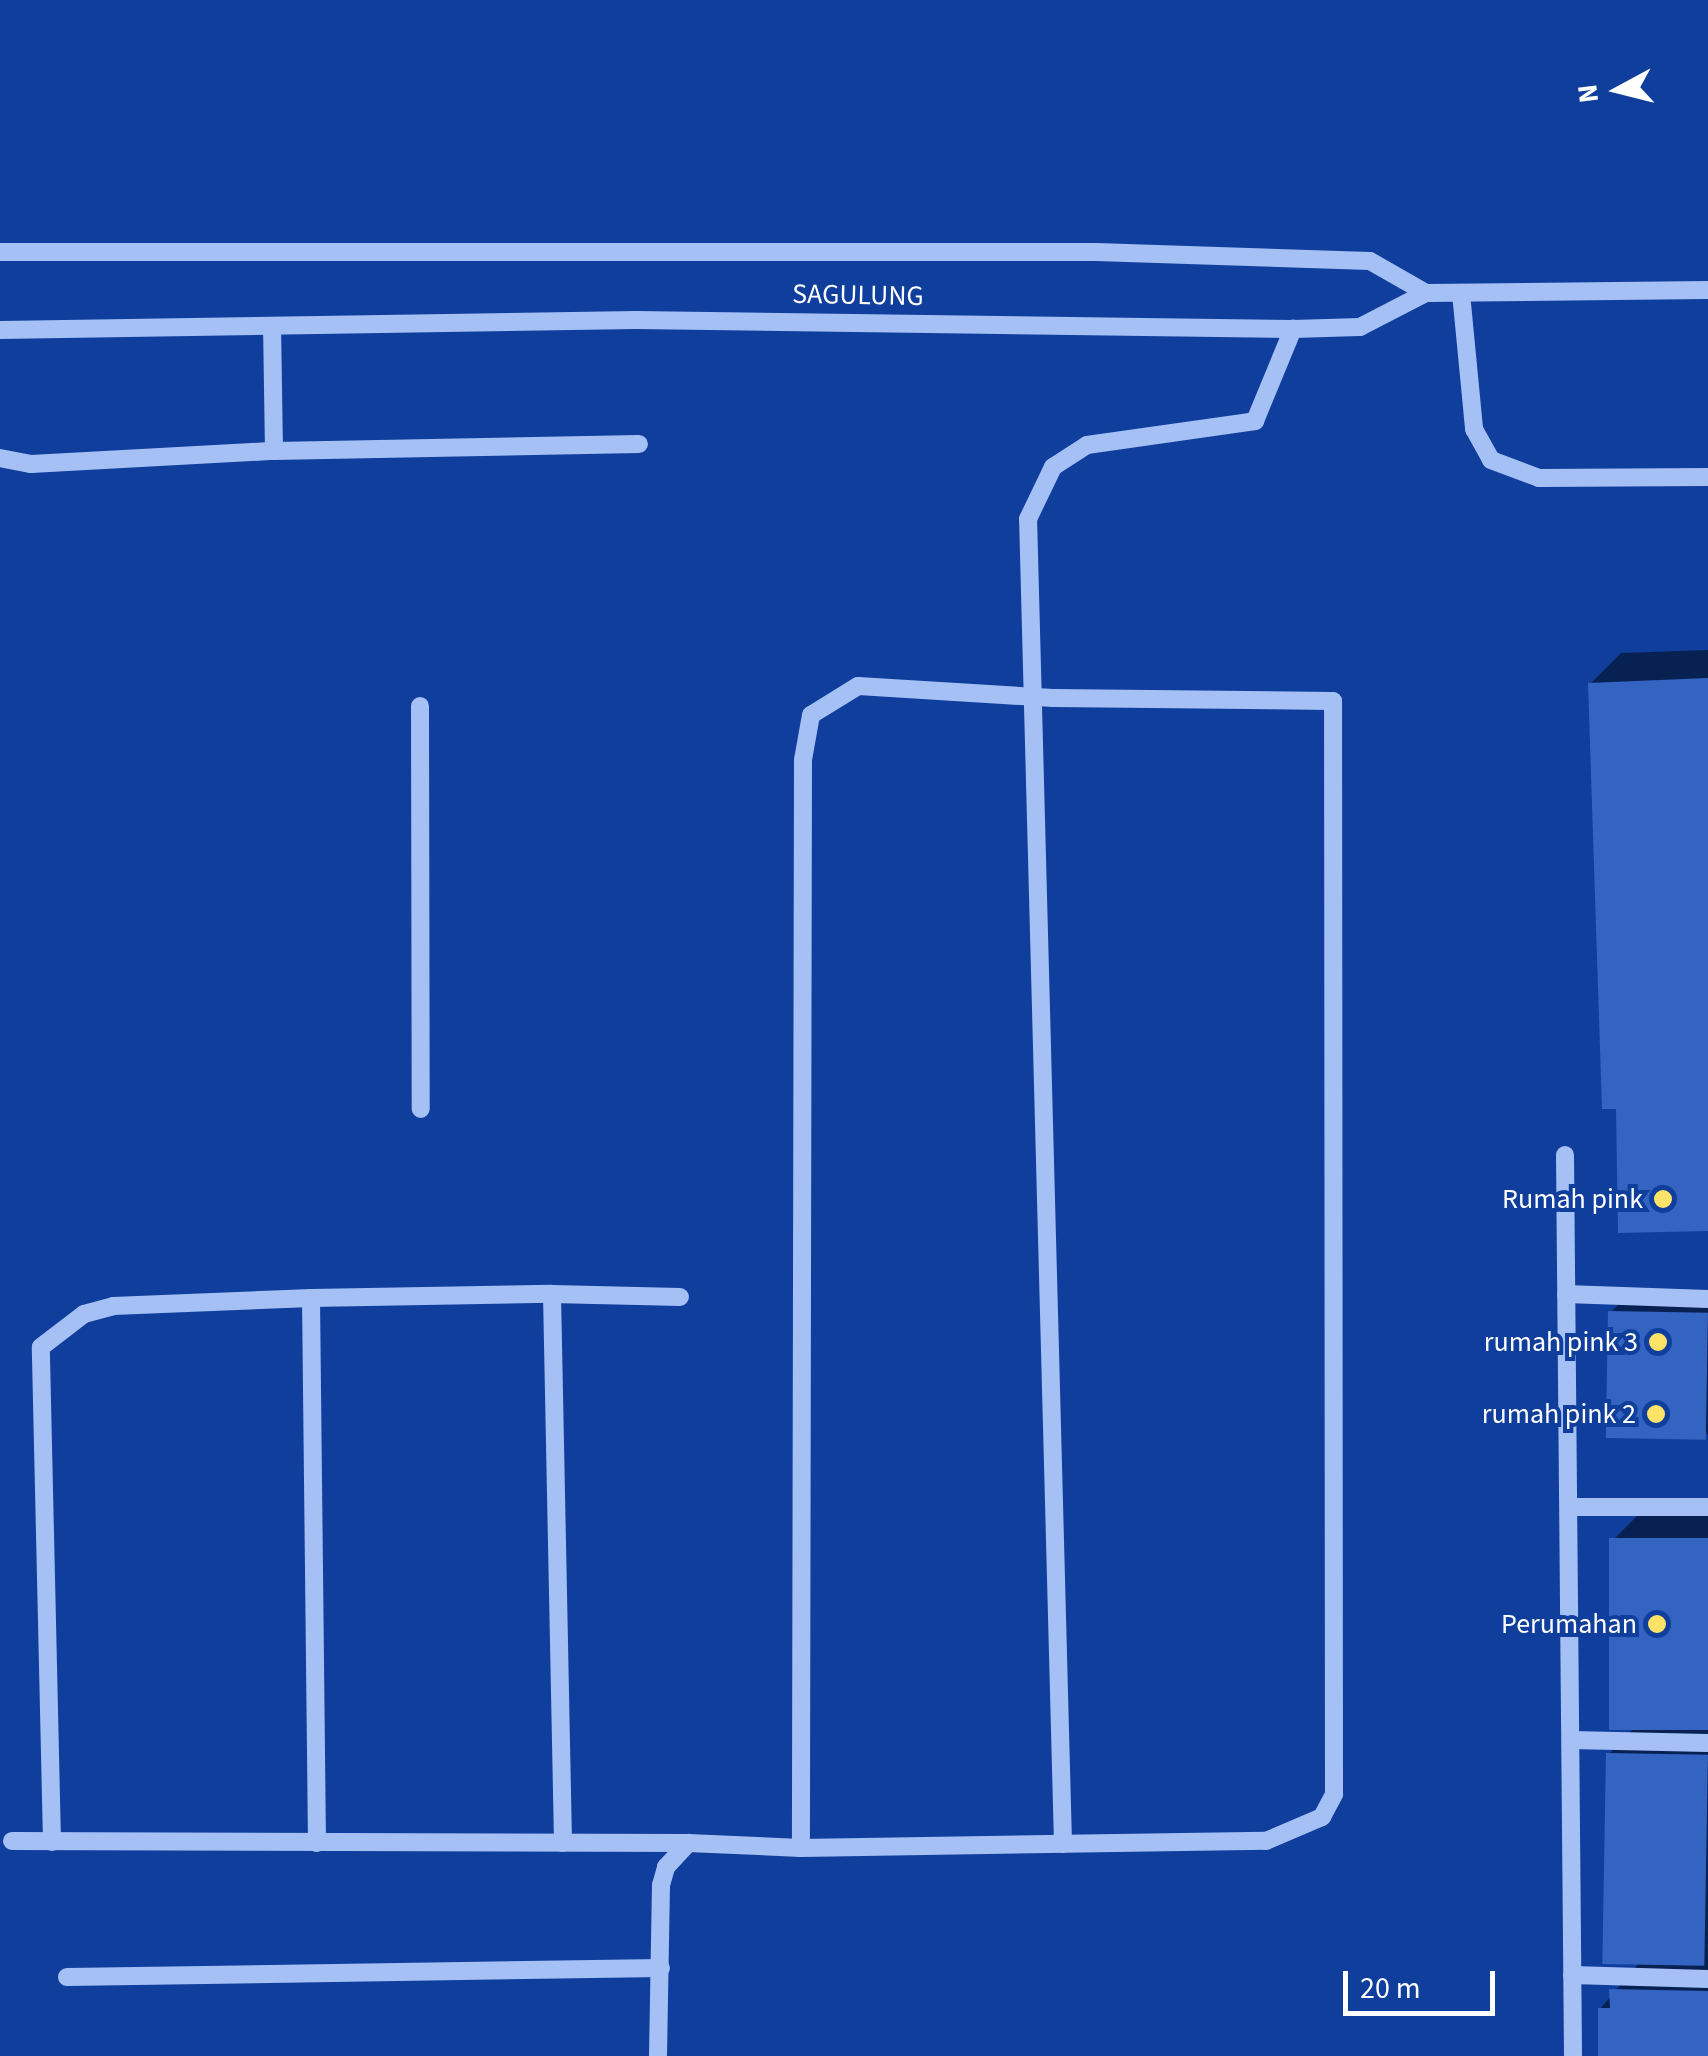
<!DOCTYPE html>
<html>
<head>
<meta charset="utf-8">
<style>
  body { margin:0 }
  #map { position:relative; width:1708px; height:2056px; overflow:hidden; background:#103e9c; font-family:"Source Sans 3",sans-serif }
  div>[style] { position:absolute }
  .shadow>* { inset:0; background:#0007 }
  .building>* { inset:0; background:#3464c2; transform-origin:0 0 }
  .minor>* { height:18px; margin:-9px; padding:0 9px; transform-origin:9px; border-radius:9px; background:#a4c0f5 }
  .dots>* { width:28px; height:28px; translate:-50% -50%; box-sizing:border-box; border:5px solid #103e9c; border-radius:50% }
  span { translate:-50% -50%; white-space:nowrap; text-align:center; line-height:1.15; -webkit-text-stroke:8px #103e9c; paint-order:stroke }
  .street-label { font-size:28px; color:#fff }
  .poi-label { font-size:28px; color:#fff }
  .right { translate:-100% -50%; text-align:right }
  .north { position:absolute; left:1568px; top:40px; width:100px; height:100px; -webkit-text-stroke:8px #103e9c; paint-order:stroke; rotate:263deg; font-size:28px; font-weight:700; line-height:40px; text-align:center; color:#fff }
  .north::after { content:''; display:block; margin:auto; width:35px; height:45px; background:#fff; clip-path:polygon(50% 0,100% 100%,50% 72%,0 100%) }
  .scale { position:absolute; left:1343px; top:1971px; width:152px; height:45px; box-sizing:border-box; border:5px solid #fff; border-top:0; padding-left:12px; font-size:30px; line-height:35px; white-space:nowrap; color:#fff; -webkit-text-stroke:8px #103e9c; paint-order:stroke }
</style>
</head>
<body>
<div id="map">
  <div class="shadow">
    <i style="clip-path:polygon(1708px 650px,1708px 1229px,1618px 1107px,1590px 684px,1621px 653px)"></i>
    <i style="clip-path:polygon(1628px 1295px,1708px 1296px,1708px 1435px,1611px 1312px)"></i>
    <i style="clip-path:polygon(1708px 1506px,1708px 2056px,1601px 2056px,1600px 2009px,1640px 1962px,1609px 1754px,1636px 1726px,1612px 1541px,1645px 1508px)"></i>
  </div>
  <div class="building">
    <i style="clip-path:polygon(1708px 678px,1708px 1231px,1618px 1233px,1616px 1109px,1602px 1109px,1588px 683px)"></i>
    <i style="left:1608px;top:1311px;width:100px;height:127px;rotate:1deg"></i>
    <i style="left:1708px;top:1538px;width:192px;height:99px;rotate:90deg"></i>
    <i style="left:1606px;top:1753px;width:102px;height:211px;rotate:1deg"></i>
    <i style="clip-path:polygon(1609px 1989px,1708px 1991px,1708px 2056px,1598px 2056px,1598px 2008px,1610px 2008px)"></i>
  </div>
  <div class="minor">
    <i style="left:0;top:252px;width:1096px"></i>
    <i style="left:1096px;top:252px;width:274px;rotate:1.9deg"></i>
    <i style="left:1370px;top:261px;width:64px;rotate:29.7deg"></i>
    <i style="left:1461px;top:293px;width:137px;rotate:84.5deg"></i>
    <i style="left:1474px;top:429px;width:35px;rotate:61deg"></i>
    <i style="left:1491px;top:460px;width:51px;rotate:20.6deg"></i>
    <i style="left:1539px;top:478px;width:169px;rotate:-0.3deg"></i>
    <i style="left:0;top:330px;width:636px;rotate:-0.9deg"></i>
    <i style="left:636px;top:320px;width:657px;rotate:0.78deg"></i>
    <i style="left:1293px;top:329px;width:67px;rotate:-1.7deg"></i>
    <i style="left:1360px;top:327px;width:74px;rotate:-27.3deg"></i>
    <i style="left:1426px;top:293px;width:282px;rotate:-0.6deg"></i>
    <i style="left:274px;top:451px;width:365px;rotate:-1.1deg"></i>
    <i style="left:0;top:458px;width:32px;rotate:11deg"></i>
    <i style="left:31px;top:464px;width:243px;rotate:-3.1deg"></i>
    <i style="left:274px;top:451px;width:122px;rotate:-90.9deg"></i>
    <i style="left:420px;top:706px;width:403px;rotate:89.9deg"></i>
    <i style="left:1565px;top:1155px;width:901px;rotate:89.49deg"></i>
    <i style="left:552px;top:1294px;width:128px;rotate:1.3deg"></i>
    <i style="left:1566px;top:1294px;width:142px;rotate:2deg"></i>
    <i style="left:311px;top:1298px;width:241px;rotate:-1deg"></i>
    <i style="left:552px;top:1294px;width:549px;rotate:88.85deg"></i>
    <i style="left:1569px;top:1507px;width:139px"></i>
    <i style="left:1571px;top:1740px;width:137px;rotate:1.3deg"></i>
    <i style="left:12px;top:1841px;width:676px;rotate:0.17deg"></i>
    <i style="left:52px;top:1842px;width:495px;rotate:-91.3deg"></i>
    <i style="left:41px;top:1347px;width:54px;rotate:-37.5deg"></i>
    <i style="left:84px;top:1314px;width:30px;rotate:-15deg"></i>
    <i style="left:113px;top:1306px;width:198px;rotate:-2.3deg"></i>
    <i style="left:311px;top:1298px;width:545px;rotate:89.37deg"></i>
    <i style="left:1063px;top:1844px;width:1325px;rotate:-91.51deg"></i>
    <i style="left:1028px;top:519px;width:58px;rotate:-64.3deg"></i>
    <i style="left:1053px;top:467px;width:40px;rotate:-32.9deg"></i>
    <i style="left:1087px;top:445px;width:170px;rotate:-8.1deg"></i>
    <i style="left:1255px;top:421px;width:100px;rotate:-67.6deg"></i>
    <i style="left:1572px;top:1975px;width:136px;rotate:1.7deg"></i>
    <i style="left:67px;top:1977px;width:594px;rotate:-0.87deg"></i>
    <i style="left:658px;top:2056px;width:171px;rotate:-89deg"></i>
    <i style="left:661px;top:1885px;width:19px;rotate:-74deg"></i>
    <i style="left:666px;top:1867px;width:33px;rotate:-47deg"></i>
    <i style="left:688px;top:1843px;width:113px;rotate:2.5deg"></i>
    <i style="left:801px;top:1848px;width:465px;rotate:-0.9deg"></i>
    <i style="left:1266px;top:1841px;width:61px;rotate:-23.2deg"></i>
    <i style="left:1322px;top:1817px;width:26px;rotate:-62deg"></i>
    <i style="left:1334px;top:1794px;width:1093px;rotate:-90.05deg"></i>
    <i style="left:1333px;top:701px;width:280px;rotate:-179.4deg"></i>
    <i style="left:1053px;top:698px;width:195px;rotate:-176.5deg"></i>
    <i style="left:858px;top:686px;width:55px;rotate:148.3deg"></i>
    <i style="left:811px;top:715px;width:46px;rotate:100.1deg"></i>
    <i style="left:803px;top:760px;width:1088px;rotate:90.11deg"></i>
  </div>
  <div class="dots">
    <i style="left:1663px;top:1199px;background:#ffe368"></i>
    <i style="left:1658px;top:1342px;background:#ffe368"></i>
    <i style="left:1656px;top:1414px;background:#ffe368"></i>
    <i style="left:1657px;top:1624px;background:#ffe368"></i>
  </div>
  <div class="street-label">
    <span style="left:858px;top:295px;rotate:1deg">SAGULUNG</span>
  </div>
  <div class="poi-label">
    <span class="right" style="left:1643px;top:1199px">Rumah pink</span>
    <span class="right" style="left:1638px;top:1342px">rumah pink 3</span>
    <span class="right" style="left:1636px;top:1414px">rumah pink 2</span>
    <span class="right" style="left:1637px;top:1624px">Perumahan</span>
  </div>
  <div class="north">N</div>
  <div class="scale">20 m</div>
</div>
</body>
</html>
